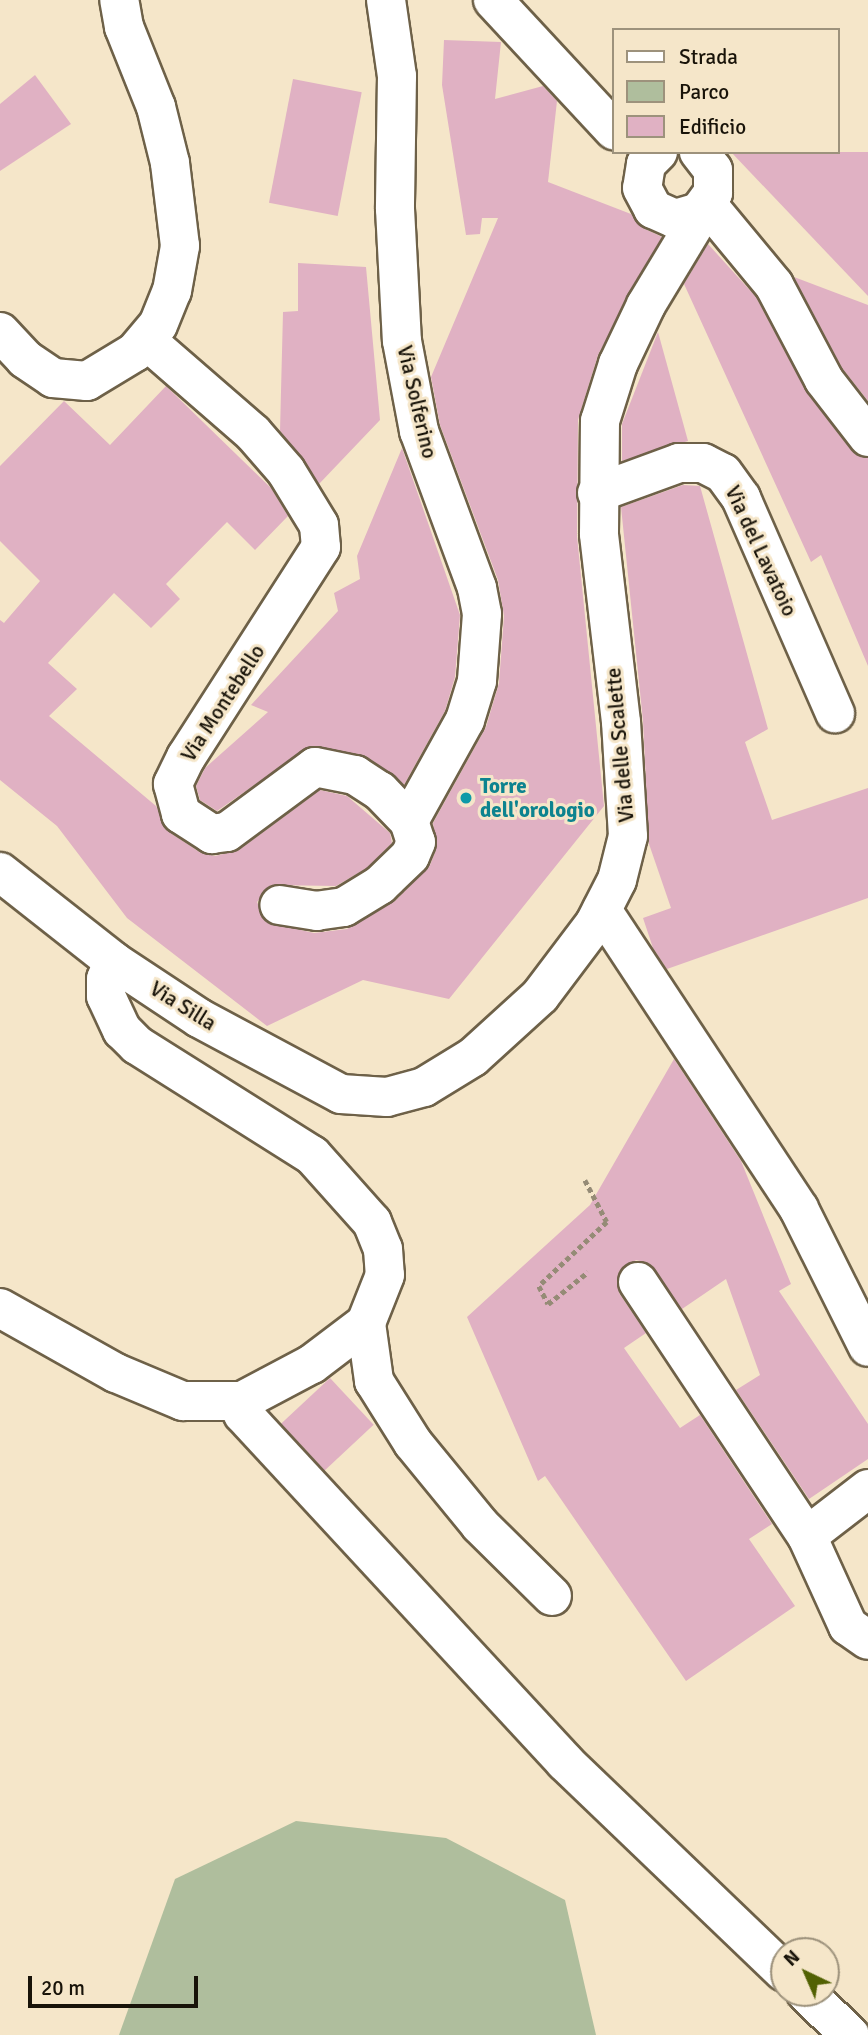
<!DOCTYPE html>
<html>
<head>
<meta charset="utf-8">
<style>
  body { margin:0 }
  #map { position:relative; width:868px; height:2035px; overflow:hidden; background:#f5e6c9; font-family:Signika,sans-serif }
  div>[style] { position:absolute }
  .green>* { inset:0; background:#afbe9d }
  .building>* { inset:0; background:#e0b1c3; transform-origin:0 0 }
  .path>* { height:4.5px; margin-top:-2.25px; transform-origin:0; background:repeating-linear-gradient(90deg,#958b76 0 5px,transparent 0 8.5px) }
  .roads { filter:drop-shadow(2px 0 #6e6148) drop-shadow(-2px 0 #6e6148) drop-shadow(0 2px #6e6148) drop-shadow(0 -2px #6e6148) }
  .minor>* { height:38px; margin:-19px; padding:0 19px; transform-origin:19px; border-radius:19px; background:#fff }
  .major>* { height:38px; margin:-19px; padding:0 19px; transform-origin:19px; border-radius:19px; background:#fff }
  .dots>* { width:19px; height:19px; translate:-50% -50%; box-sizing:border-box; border:4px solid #f5e6c9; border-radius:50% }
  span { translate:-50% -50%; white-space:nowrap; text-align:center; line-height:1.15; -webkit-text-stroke:6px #f5e6c9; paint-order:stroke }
  .street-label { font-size:21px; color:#181309 }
  .culture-label { font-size:21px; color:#0d838f; font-weight:700 }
  .left { translate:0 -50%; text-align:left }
  .legend { position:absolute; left:612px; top:28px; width:228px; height:126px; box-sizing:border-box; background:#f5e6c9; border:2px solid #9d927c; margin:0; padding:9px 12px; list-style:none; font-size:21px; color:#181309 }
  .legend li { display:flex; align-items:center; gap:14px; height:35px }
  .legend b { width:35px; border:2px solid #9d927c }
  .north { position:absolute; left:770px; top:1937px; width:70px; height:70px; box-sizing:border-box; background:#f5e6c9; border:2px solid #9d927c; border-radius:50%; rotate:316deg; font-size:19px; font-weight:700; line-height:28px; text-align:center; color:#181309 }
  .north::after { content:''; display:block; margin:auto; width:24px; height:32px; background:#526103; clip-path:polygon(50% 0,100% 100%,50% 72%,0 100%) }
  .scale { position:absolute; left:28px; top:1976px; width:170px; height:32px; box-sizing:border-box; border:4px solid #181309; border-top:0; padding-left:9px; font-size:21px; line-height:24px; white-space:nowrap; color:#181309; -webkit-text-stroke:5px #f5e6c9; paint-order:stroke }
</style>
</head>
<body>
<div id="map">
  <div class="green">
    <i style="clip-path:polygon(296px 1821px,446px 1838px,565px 1900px,596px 2035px,119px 2035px,175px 1879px)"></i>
  </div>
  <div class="building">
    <i style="clip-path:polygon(444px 40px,501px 42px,495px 99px,543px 86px,557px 101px,548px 182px,631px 214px,643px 228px,662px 237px,598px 355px,578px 420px,577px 536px,604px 806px,449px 999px,363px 980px,267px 1026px,127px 918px,57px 826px,0 780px,0 620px,4px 623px,40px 581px,0 541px,0 466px,64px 401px,110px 445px,166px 386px,271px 488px,288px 516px,255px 550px,227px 522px,166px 584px,180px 599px,151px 628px,114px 593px,48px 663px,77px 689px,49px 716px,156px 806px,169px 832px,201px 853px,215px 856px,239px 850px,320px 790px,347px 796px,390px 833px,392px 843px,367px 868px,336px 886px,271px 885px,257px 902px,266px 922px,314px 933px,347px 929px,395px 901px,430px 865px,436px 850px,433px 823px,486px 727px,499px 683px,504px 616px,498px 580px,440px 425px,431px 377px,498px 218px,482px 218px,480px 234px,466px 235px,442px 85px)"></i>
    <i style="clip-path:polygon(35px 75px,71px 124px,0 171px,0 104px)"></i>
    <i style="left:293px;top:79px;width:70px;height:126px;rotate:11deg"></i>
    <i style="clip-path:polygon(731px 152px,868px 152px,868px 296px)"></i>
    <i style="clip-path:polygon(708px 244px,756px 297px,807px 393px,851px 450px,868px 458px,868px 666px,821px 555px,811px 562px,684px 284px)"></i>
    <i style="clip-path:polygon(298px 263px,366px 267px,380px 420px,319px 484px,280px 431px,283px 312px,298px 311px)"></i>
    <i style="clip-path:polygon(794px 277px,868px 305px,868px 401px,842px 368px)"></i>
    <i style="clip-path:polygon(658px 332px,688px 441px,622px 461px,622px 424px)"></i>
    <i style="clip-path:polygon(402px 448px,460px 615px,455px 677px,445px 711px,404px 785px,366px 756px,311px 746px,217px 811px,200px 800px,196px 786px,205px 768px,268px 712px,251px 705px,338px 611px,334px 593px,360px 579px,357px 556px)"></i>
    <i style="clip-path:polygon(683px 485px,700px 486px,768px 729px,745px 742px,772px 820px,868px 788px,868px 898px,667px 969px,653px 948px,643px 918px,671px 908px,649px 844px,643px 721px,621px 507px)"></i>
    <i style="clip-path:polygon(674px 1059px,741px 1161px,791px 1284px,779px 1291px,868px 1424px,868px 1459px,809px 1499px,736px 1390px,760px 1375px,726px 1279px,682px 1309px,648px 1263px,636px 1260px,619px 1272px,619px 1293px,646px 1333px,624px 1348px,680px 1428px,700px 1415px,772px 1524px,749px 1539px,795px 1606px,686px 1681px,545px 1476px,538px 1481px,467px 1317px,590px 1205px)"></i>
    <i style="left:330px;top:1378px;width:64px;height:67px;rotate:47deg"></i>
  </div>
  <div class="path">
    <i style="left:585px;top:1180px;width:47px;rotate:62.4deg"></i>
    <i style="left:607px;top:1222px;width:93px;rotate:136.7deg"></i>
    <i style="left:539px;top:1286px;width:20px;rotate:63deg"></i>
    <i style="left:548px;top:1304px;width:51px;rotate:-38.7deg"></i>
  </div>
  <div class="roads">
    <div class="minor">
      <i style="left:386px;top:0;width:77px;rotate:81.8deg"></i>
      <i style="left:397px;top:76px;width:133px;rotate:90.9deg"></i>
      <i style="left:395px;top:209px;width:132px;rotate:87deg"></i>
      <i style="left:402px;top:341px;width:92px;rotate:79.3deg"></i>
      <i style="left:419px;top:431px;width:167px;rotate:69.7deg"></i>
      <i style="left:477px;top:588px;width:26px;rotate:79deg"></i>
      <i style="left:482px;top:614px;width:67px;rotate:94.3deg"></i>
      <i style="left:477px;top:681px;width:41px;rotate:107.1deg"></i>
      <i style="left:465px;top:720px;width:115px;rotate:119deg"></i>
      <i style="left:0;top:332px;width:37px;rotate:47deg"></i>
      <i style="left:25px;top:359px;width:34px;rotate:34deg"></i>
      <i style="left:53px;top:378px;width:34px;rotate:5deg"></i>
      <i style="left:87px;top:381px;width:56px;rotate:-31.1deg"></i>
      <i style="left:135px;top:352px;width:35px;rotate:-50deg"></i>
      <i style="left:158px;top:325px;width:37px;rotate:-68deg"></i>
      <i style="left:172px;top:291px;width:46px;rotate:-79.9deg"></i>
      <i style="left:180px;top:246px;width:84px;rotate:-96.9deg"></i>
      <i style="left:170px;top:163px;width:58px;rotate:-104deg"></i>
      <i style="left:156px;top:107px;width:86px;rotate:-111.8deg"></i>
      <i style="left:124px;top:27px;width:27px;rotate:-100deg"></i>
      <i style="left:146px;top:340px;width:142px;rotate:41deg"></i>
      <i style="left:253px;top:433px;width:50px;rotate:49deg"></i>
      <i style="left:286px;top:471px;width:63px;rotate:58.6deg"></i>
      <i style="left:319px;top:525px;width:22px;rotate:85deg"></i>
      <i style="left:321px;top:547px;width:250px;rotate:122.7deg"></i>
      <i style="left:186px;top:757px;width:30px;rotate:116deg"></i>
      <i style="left:173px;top:784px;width:31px;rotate:75deg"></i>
      <i style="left:181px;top:814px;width:37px;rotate:33deg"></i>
      <i style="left:212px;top:834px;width:15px;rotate:-8deg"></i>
      <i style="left:227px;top:832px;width:109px;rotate:-36.5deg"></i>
      <i style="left:315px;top:767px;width:41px;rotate:11.3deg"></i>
      <i style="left:355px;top:775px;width:30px;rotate:33deg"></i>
      <i style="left:380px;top:791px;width:42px;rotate:46deg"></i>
      <i style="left:409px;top:821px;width:22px;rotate:72deg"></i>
      <i style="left:416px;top:842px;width:15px;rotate:113deg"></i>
      <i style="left:410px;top:856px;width:42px;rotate:136deg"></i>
      <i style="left:380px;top:885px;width:42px;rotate:148.6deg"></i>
      <i style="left:344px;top:907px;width:27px;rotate:172deg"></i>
      <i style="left:317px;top:911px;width:38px;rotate:-171deg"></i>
      <i style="left:597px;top:493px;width:87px;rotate:-20.1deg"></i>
      <i style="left:679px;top:463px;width:24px"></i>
      <i style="left:703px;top:463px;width:22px;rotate:27deg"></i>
      <i style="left:723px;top:473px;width:31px;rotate:54deg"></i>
      <i style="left:741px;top:498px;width:235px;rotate:66.4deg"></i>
      <i style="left:0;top:872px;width:144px;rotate:38.2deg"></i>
      <i style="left:113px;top:961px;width:103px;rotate:33.5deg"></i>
      <i style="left:199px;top:1018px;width:161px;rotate:28.2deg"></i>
      <i style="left:341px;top:1094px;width:46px;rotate:3.7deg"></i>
      <i style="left:387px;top:1097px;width:38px;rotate:-15deg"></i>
      <i style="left:424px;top:1087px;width:57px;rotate:-31.5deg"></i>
      <i style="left:473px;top:1057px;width:91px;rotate:-42.3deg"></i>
      <i style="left:540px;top:996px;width:91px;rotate:-53deg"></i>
      <i style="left:595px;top:923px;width:48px;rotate:-62.9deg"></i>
      <i style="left:617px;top:880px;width:45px;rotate:-76deg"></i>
      <i style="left:628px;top:836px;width:114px;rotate:-93.5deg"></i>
      <i style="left:621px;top:722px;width:189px;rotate:-96.7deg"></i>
      <i style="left:599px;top:534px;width:113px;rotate:-89.5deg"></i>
      <i style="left:600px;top:421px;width:60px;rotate:-72.5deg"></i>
      <i style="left:618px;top:364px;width:65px;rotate:-64.6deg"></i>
      <i style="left:646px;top:305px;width:118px;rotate:-58.9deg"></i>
      <i style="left:602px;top:910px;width:358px;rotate:56.6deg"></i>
      <i style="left:799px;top:1209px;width:154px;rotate:63.4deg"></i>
      <i style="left:113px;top:961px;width:19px;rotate:111deg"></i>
      <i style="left:106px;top:979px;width:17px;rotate:90deg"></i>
      <i style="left:106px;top:996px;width:38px;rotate:65deg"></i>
      <i style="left:122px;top:1030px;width:21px;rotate:45deg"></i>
      <i style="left:137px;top:1045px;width:207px;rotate:32.2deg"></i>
      <i style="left:312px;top:1155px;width:90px;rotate:48.2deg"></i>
      <i style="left:372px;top:1222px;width:29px;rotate:68deg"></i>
      <i style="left:383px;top:1249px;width:26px;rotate:86deg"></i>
      <i style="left:385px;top:1275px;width:52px;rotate:111.6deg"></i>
      <i style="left:366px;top:1323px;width:59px;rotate:82.1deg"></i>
      <i style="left:374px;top:1381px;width:73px;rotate:57.8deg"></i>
      <i style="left:413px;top:1443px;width:106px;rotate:50.7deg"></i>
      <i style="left:480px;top:1525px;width:101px;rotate:44.6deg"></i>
      <i style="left:638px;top:1282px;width:305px;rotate:56.4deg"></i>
      <i style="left:807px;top:1536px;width:77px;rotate:-37.6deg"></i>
      <i style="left:0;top:1308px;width:133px;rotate:29.3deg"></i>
      <i style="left:116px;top:1373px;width:73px;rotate:22.7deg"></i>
      <i style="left:183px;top:1401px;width:59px"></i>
      <i style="left:242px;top:1401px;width:79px;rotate:-27.9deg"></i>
      <i style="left:312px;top:1364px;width:68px;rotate:-37.2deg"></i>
      <i style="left:242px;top:1401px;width:13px;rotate:86deg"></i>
      <i style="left:243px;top:1414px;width:474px;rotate:47.2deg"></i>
      <i style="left:565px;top:1762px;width:303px;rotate:43.8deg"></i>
      <i style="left:807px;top:1536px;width:99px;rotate:65.5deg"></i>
      <i style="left:848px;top:1626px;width:24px;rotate:35deg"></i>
      <i style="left:806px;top:1993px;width:61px;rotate:43.7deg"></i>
    </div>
    <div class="major">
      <i style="left:493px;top:0;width:178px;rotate:47.1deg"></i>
      <i style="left:658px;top:152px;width:17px;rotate:135deg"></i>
      <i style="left:646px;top:164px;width:24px;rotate:99deg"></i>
      <i style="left:642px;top:188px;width:24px;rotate:62deg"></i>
      <i style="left:653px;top:209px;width:24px;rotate:24deg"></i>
      <i style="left:675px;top:219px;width:25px;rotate:-16deg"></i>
      <i style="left:699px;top:212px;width:24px;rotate:-54deg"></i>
      <i style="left:713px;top:193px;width:23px;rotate:-90deg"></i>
      <i style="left:713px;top:170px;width:23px;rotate:-128deg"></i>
      <i style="left:707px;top:204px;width:105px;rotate:50.4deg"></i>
      <i style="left:774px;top:285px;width:107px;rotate:62.2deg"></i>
      <i style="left:824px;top:380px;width:72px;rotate:52.3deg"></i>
    </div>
  </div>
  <div class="dots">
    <i style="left:466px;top:798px;background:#0f9aa8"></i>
  </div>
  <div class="street-label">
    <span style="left:417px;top:402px;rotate:77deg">Via Solferino</span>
    <span style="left:761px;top:551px;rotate:65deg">Via del Lavatoio</span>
    <span style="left:223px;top:703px;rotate:-57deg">Via Montebello</span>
    <span style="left:620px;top:745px;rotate:-95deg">Via delle Scalette</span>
    <span style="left:183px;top:1006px;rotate:32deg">Via Silla</span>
  </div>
  <div class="culture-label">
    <span class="left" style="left:480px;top:798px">Torre<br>dell'orologio</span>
  </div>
  <ul class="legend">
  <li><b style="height:9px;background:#fff"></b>Strada</li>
  <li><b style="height:19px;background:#afbe9d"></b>Parco</li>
  <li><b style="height:19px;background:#e0b1c3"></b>Edificio</li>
  </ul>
  <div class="north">N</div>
  <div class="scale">20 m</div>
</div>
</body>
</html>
